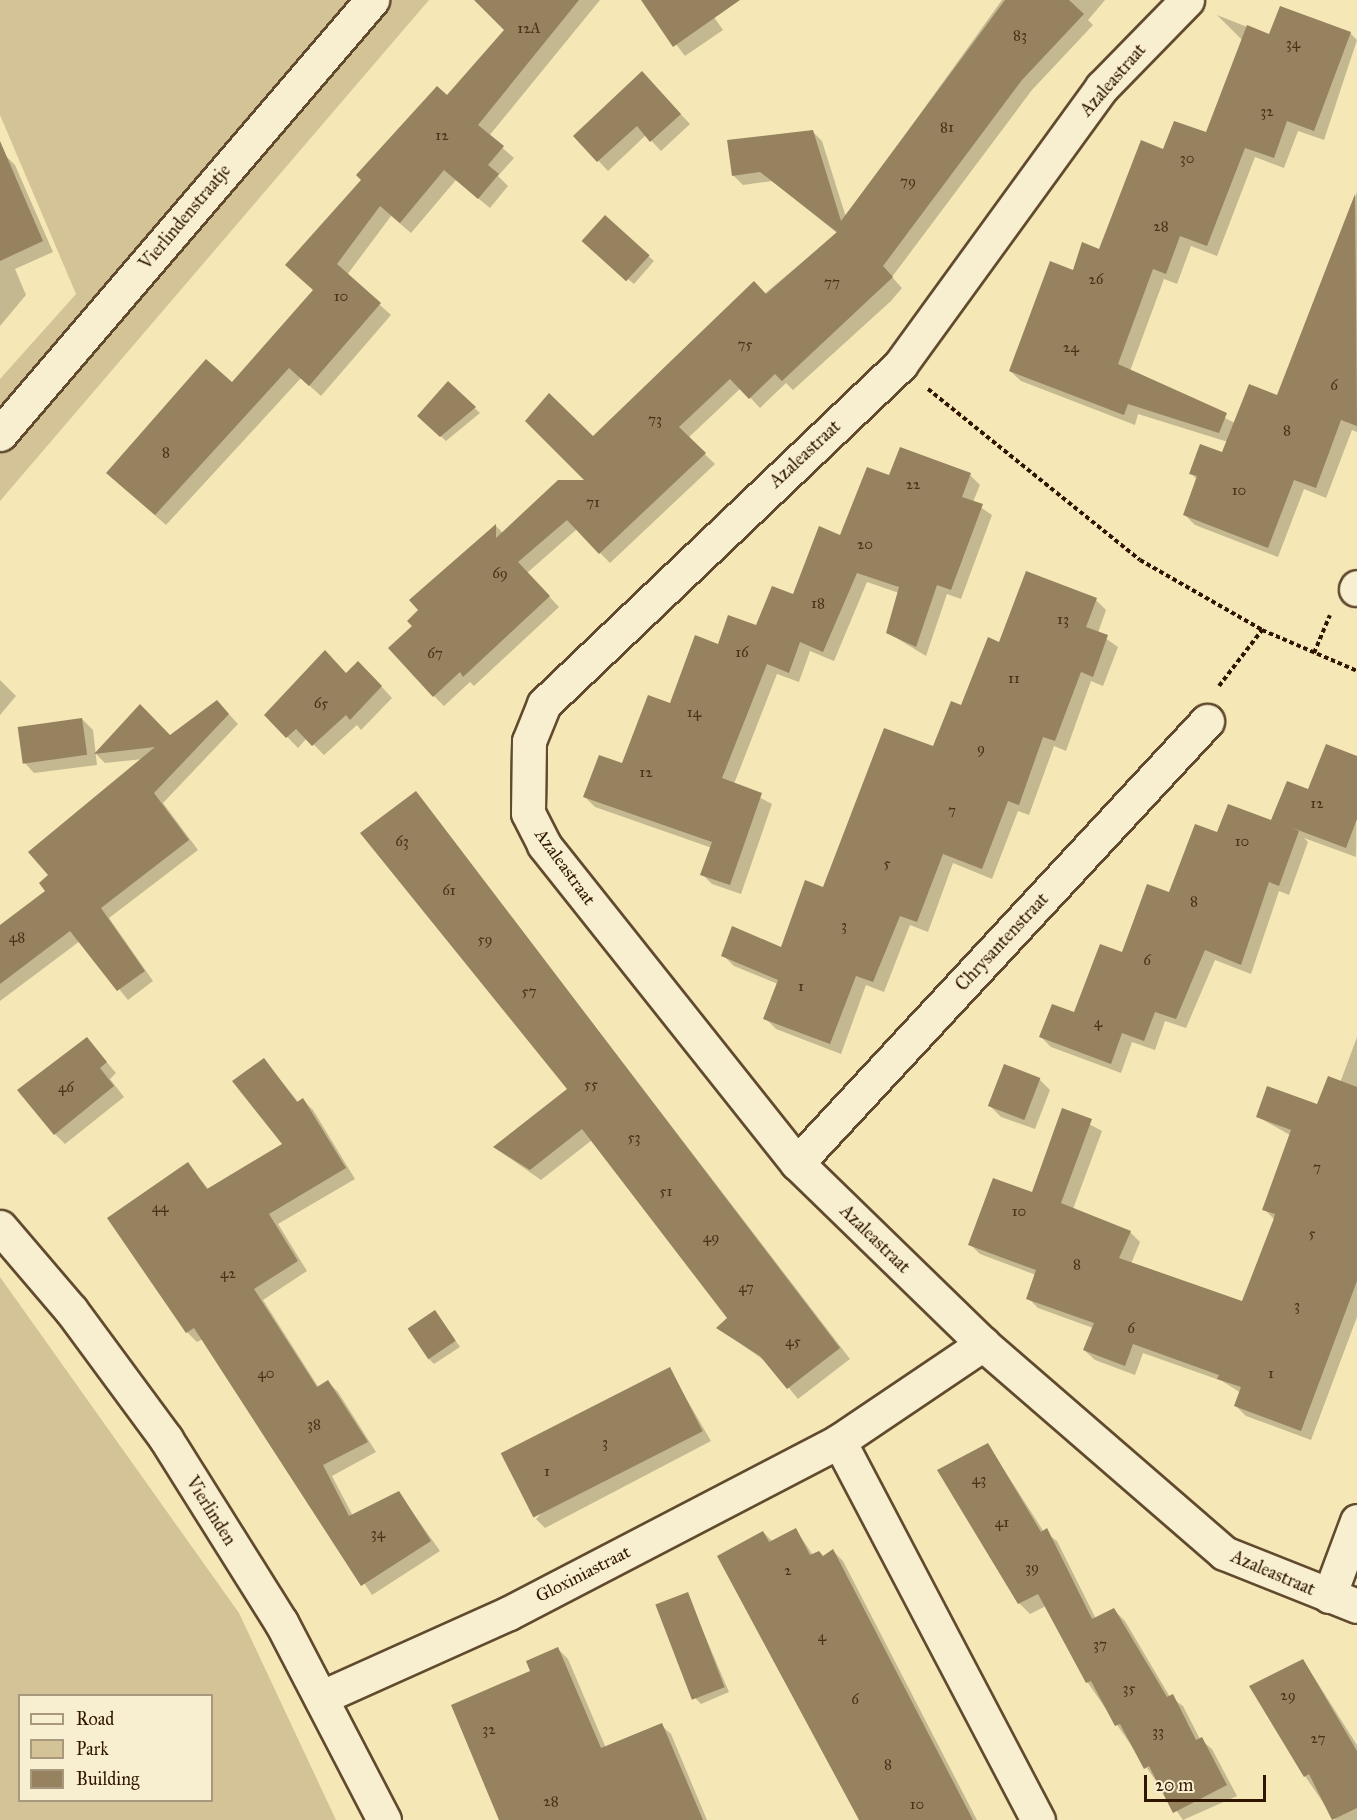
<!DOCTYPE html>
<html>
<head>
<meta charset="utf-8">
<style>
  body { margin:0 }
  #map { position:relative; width:1357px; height:1820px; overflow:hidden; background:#f5e7b6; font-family:"IM FELL Great Primer",serif }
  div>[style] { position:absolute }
  .green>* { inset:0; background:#d4c397 }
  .shadow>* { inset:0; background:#0003 }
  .building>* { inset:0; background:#96825f; transform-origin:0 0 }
  .path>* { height:4px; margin-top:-2px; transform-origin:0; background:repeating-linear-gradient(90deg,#301500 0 4.5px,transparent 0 7.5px) }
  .roads { filter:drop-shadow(2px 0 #614a2e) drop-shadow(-2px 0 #614a2e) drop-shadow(0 2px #614a2e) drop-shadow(0 -2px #614a2e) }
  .minor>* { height:33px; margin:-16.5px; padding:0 16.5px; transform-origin:16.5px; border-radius:16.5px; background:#f8efd0 }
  span { translate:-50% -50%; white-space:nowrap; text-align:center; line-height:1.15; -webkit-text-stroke:4.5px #f8efd0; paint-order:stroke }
  .number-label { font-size:15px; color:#4a3018 }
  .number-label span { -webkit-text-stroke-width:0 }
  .street-label { font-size:18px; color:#301500 }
  .legend { position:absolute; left:18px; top:1694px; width:195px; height:108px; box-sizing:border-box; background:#f8efd0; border:2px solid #a8987d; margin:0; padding:8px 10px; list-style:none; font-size:18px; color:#301500 }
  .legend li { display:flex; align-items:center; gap:12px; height:30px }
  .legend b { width:30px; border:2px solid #a8987d }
  .scale { position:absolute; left:1144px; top:1775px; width:122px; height:27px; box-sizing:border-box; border:3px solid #301500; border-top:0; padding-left:8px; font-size:18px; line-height:21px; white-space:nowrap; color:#301500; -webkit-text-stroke:4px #f8efd0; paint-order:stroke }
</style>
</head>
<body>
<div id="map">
  <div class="green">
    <i style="clip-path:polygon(0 0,429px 0,0 501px,0 379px,76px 294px,0 115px)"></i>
    <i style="clip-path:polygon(evenodd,0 1277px,239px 1613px,336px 1820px,0 1820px,0 1277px,20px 1696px,212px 1696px,212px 1800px,20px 1800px,20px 1696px)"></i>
  </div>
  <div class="shadow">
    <i style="clip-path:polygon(496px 0,600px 0,489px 136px,514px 158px,498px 176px,508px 186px,490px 208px,456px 180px,411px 233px,391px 216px,347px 275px,391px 315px,321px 396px,301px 378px,166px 525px,119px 484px,232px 384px,314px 291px,447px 97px,506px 30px)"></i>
    <i style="clip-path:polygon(642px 0,702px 0,723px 30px,685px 56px)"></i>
    <i style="clip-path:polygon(1002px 0,1105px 0,1088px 20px,1093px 25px,1032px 90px,892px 277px,902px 288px,891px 301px,793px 390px,786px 383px,760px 408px,741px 388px,688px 438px,715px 464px,610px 563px,577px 529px,527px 573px,559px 607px,474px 686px,470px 682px,444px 706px,434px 696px,414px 626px,496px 526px,503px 533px,588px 481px,593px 438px,837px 233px,772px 181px,743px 185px,733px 175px,812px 131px,822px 141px,846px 217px)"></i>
    <i style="clip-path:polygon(1217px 15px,1270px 36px,1350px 33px,1357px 40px,1324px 140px,1298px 131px,1284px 168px,1255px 157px,1217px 256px,1191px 246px,1177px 284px,1164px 279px,1130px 371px,1235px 423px,1278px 397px,1357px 192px,1357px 432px,1352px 430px,1326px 498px,1304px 489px,1278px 557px,1195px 525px,1184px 514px,1197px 480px,1191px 473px,1223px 454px,1228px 442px,1138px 414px,1135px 425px,1021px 381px,1010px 371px,1074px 272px,1100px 251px,1164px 151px,1207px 134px,1255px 53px)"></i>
    <i style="clip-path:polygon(651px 83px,690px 124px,661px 151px,646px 135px,608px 171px,575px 136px)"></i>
    <i style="clip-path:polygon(4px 154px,15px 165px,53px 252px,15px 269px,26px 295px,0 326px,0 156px)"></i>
    <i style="clip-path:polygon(605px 217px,654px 261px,634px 284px,589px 247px)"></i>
    <i style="clip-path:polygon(448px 383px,480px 413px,446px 441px,419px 416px)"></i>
    <i style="clip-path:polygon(970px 475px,980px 485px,973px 502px,992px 515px,961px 599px,947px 594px,926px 656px,888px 633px,899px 593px,867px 582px,834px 661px,810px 651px,799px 682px,777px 674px,734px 784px,772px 804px,741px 894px,712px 884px,702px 874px,712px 848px,595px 807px,585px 797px,622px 765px,719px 646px,757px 627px,793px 596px,890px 477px)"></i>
    <i style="clip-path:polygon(1096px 600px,1106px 610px,1098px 633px,1118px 647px,1103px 686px,1091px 681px,1066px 751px,1054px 746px,1029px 815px,1018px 811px,992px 879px,953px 863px,928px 932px,910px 925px,884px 992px,866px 985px,841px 1054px,776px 1029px,765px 1018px,778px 984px,734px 966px,723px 955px,782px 949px,934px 748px,1000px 644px)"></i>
    <i style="clip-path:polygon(369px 673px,392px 698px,361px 730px,357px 725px,324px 755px,307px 738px,298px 748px,266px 715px,346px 675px)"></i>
    <i style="clip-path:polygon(0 680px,16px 696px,0 715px)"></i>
    <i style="clip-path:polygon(140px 707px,170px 737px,227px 712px,238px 724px,163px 803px,198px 850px,109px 918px,153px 981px,128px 1000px,80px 941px,0 1001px,0 927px,48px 891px,50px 875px,143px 759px,105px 763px,96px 754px)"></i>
    <i style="clip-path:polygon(82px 719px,93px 730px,97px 765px,34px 773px,24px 762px)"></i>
    <i style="clip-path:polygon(1357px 757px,1356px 857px,1304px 838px,1308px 842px,1289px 895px,1279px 891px,1251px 974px,1215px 960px,1186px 1028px,1165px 1021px,1155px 1050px,1132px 1042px,1121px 1073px,1051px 1047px,1041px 1037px,1075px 1014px,1218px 834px,1272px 822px)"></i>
    <i style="clip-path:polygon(416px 793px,850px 1359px,798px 1399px,768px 1363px,718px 1328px,730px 1318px,592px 1140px,541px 1180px,495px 1148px,569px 1090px)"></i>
    <i style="clip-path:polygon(1357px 1037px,1357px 1317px,1311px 1440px,1246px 1416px,1236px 1406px,1241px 1393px,1222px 1381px,1143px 1353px,1135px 1375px,1095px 1360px,1084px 1350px,1093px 1328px,1038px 1308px,1028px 1298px,1036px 1275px,980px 1254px,970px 1244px,1033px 1194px,1063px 1110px,1102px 1131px,1073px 1209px,1130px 1232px,1140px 1242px,1131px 1264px,1243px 1303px,1275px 1220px,1264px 1209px,1290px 1135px,1258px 1117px,1318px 1106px,1340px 1083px)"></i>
    <i style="clip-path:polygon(87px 1039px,116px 1073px,110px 1079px,124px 1097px,65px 1144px,55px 1134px)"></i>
    <i style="clip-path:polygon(264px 1060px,299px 1103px,303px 1100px,313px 1110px,355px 1179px,278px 1224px,307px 1271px,263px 1300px,319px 1388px,328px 1382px,338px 1392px,376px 1452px,332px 1476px,353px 1516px,399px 1493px,440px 1551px,372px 1595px,203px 1339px,197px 1342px,187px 1332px,188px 1164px,209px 1190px,284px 1144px)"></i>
    <i style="clip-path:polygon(1039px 1079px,1050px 1090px,1035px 1129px,1001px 1117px,990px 1106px)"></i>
    <i style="clip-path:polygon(435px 1311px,460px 1347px,434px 1364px,429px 1359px)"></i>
    <i style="clip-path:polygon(669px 1369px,711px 1441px,545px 1528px,536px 1519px)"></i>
    <i style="clip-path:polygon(988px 1445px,1044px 1532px,1057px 1541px,1096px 1619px,1114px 1610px,1125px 1621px,1170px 1697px,1183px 1706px,1200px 1739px,1212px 1749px,1237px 1796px,1183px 1820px,1088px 1683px,1046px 1606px,1030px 1614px,1019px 1603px)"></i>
    <i style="clip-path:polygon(796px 1530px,813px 1555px,824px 1558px,833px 1551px,843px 1561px,977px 1820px,863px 1820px,763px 1532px,773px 1542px)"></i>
    <i style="clip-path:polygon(687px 1594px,729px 1692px,701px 1704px,696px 1699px)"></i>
    <i style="clip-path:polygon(558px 1649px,568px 1659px,606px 1748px,661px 1725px,671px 1734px,707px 1820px,501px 1820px,532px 1672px)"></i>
    <i style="clip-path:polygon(1303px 1660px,1357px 1745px,1357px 1820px,1335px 1820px,1305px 1776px)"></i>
  </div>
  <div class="building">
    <i style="clip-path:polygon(474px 0,579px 0,478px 125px,504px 146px,488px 165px,499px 174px,478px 199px,444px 170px,400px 223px,380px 206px,337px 264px,381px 303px,309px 386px,289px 368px,155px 515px,106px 473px,206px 359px,232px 382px,313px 290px,285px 265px,361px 180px,356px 175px,437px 86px,447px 95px,504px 30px)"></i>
    <i style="clip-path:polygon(641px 0,740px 0,673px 47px)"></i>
    <i style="clip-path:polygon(1005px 0,1069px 0,1084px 14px,1022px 80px,883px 266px,893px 277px,782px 381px,775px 374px,749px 399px,730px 379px,679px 427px,706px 453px,599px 554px,567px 520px,518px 562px,550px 596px,463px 677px,460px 672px,433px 697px,388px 648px,412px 626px,407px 621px,418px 610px,409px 600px,496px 524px,496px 538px,558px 480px,584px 480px,525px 421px,549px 393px,593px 436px,754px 281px,766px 294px,837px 232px,760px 172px,732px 176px,727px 140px,813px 130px,841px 221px)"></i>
    <i style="clip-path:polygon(1280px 6px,1351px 32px,1314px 131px,1287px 121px,1274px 158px,1245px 148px,1207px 246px,1180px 236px,1166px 274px,1153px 269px,1118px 364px,1227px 413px,1219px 433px,1128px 404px,1124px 415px,1009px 371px,1050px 261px,1073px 270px,1082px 242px,1099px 249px,1141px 140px,1163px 149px,1174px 121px,1206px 132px,1247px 25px,1269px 34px)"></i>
    <i style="clip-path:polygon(642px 71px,681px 114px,650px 142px,637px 126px,597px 162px,573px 136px)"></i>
    <i style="clip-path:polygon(0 141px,43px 241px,0 261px)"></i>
    <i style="clip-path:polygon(1355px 194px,1357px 426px,1341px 420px,1316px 488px,1294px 480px,1268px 548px,1183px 515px,1197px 476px,1189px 474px,1200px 444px,1222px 452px,1249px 384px,1277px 395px)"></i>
    <i style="left:605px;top:215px;width:60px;height:35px;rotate:42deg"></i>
    <i style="clip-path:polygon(448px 381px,476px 407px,440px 437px,417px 416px)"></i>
    <i style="clip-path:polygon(900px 447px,971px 473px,962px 497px,983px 504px,951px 590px,937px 585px,916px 647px,886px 633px,899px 587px,857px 573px,823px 652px,800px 642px,789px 673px,767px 664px,722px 778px,762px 793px,730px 885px,700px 875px,712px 842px,583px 797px,599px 755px,622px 763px,648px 695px,670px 703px,695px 635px,718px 644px,728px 615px,756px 625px,772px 586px,793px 594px,819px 526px,840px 535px,867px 467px,889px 475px)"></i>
    <i style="clip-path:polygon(1026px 571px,1097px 598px,1086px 627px,1108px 635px,1093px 677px,1081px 672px,1055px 741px,1043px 737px,1019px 805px,1008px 801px,982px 869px,943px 854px,917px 922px,900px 916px,873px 982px,856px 976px,830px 1044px,763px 1019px,778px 980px,721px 956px,732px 926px,781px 947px,805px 880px,823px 887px,884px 728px,933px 746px,951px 701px,961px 705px,988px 637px,999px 642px)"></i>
    <i style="clip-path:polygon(325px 650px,346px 673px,358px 661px,382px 686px,350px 720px,346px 715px,312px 746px,296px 729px,286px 738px,264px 715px)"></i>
    <i style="clip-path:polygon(217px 700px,229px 714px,154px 793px,189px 840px,101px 908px,145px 971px,117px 991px,70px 931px,0 984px,0 925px,45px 891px,39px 883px,48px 875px,28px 852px,155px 747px,94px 754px,140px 704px,170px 735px)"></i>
    <i style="left:82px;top:718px;width:37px;height:65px;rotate:82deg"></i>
    <i style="clip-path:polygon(1326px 744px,1357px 756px,1357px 819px,1346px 848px,1290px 827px,1299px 831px,1279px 886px,1269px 882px,1241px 965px,1205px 950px,1176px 1019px,1155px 1012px,1144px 1041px,1122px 1033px,1111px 1064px,1039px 1037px,1052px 1004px,1074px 1012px,1100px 944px,1122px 952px,1147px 884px,1169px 892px,1195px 824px,1217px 832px,1228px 804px,1271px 820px,1287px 781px,1308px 789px)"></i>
    <i style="clip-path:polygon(416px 791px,840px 1348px,787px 1389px,760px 1356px,716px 1328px,727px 1318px,582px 1129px,530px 1170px,493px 1147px,567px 1089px,360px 833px)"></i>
    <i style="clip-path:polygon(87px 1037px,107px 1062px,100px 1068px,114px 1086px,54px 1135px,17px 1090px)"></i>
    <i style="clip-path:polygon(264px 1058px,297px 1102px,303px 1098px,346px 1168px,269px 1214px,298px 1261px,254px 1289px,317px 1387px,328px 1380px,368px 1442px,323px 1465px,349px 1516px,399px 1491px,431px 1541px,361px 1586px,194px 1328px,186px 1333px,107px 1218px,188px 1162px,207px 1189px,282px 1144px,232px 1081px)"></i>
    <i style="left:1004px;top:1064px;width:39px;height:45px;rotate:21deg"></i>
    <i style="clip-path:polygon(1328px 1076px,1357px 1087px,1357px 1281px,1301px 1431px,1234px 1406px,1241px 1387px,1217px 1379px,1219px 1375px,1133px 1344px,1125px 1366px,1083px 1350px,1094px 1323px,1026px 1299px,1036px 1270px,968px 1245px,993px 1178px,1032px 1192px,1062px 1108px,1092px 1119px,1061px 1203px,1131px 1231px,1119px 1258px,1242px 1301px,1273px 1221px,1275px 1214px,1262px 1210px,1291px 1130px,1256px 1117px,1267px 1086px,1317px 1104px)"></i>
    <i style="left:435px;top:1310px;width:37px;height:33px;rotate:56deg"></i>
    <i style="left:670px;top:1367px;width:72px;height:190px;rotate:63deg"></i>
    <i style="clip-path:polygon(988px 1443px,1041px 1532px,1047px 1528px,1092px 1619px,1114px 1608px,1167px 1697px,1173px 1694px,1196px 1740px,1202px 1737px,1227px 1785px,1173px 1813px,1149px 1766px,1144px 1769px,1120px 1724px,1115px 1726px,1091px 1681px,1086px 1683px,1038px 1594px,1018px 1604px,937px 1470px)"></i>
    <i style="clip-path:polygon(796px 1528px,810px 1555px,819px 1551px,823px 1556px,833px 1549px,973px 1820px,859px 1820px,717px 1556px,763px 1531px,769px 1542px)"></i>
    <i style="left:688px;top:1592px;width:102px;height:35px;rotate:69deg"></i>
    <i style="clip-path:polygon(558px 1647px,601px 1748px,662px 1723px,703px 1820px,499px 1820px,451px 1705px,530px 1671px,526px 1661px)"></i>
    <i style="clip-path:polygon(1303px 1659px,1357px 1751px,1357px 1808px,1332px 1820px,1309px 1774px,1304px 1777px,1249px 1686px)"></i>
  </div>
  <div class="path">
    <i style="left:928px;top:389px;width:272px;rotate:38.9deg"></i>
    <i style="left:1140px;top:560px;width:141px;rotate:29.8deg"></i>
    <i style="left:1262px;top:630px;width:103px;rotate:23.3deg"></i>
    <i style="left:1314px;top:653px;width:41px;rotate:-67.2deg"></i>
    <i style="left:1219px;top:686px;width:71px;rotate:-52.5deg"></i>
  </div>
  <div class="roads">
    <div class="minor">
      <i style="left:1187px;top:0;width:122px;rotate:134.3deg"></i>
      <i style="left:1102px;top:87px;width:342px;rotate:126deg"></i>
      <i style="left:901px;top:364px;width:493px;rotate:136.4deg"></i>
      <i style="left:544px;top:704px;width:40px;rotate:112deg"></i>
      <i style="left:529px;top:741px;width:72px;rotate:90.8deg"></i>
      <i style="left:528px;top:813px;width:36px;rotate:63deg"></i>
      <i style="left:544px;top:845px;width:406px;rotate:51.5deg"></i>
      <i style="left:797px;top:1163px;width:260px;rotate:44.2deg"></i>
      <i style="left:983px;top:1344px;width:319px;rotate:40.9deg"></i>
      <i style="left:1224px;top:1553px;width:143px;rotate:21.7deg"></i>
      <i style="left:0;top:434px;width:572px;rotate:-49.4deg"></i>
      <i style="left:1356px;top:589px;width:2px;rotate:-63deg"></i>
      <i style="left:797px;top:1163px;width:603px;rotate:-47.15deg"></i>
      <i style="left:0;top:1227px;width:109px;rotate:49.5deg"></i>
      <i style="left:71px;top:1310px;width:160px;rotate:53.6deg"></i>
      <i style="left:166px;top:1439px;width:216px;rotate:57.9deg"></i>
      <i style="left:281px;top:1622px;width:223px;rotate:62.5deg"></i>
      <i style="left:839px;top:1441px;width:428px;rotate:62.3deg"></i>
      <i style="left:1329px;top:1596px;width:80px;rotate:-69.5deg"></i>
      <i style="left:322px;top:1697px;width:205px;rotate:-24.2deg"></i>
      <i style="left:509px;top:1613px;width:372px;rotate:-27.5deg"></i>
      <i style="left:839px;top:1441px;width:174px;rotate:-34deg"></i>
    </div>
  </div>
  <div class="number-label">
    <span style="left:529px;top:29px">12A</span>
    <span style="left:1020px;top:36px">83</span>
    <span style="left:1293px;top:44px">34</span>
    <span style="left:1267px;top:112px">32</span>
    <span style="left:947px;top:128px">81</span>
    <span style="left:442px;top:136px">12</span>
    <span style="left:1187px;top:159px">30</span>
    <span style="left:908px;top:182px">79</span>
    <span style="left:1161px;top:227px">28</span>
    <span style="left:1096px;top:280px">26</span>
    <span style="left:832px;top:283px">77</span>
    <span style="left:341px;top:297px">10</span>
    <span style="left:745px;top:345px">75</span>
    <span style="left:1071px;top:348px">24</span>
    <span style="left:1334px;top:386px">6</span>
    <span style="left:655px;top:420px">73</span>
    <span style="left:1287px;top:431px">8</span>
    <span style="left:166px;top:453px">8</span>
    <span style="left:913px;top:485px">22</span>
    <span style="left:1239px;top:491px">10</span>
    <span style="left:593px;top:503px">71</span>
    <span style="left:865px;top:545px">20</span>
    <span style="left:500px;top:574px">69</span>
    <span style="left:818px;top:604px">18</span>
    <span style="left:1063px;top:620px">13</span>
    <span style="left:742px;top:653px">16</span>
    <span style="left:435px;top:654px">67</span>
    <span style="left:1014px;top:679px">11</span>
    <span style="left:321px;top:704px">65</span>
    <span style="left:694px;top:713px">14</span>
    <span style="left:981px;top:749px">9</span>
    <span style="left:646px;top:773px">12</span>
    <span style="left:1317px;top:804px">12</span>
    <span style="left:952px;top:811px">7</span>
    <span style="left:402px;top:842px">63</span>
    <span style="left:1242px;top:842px">10</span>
    <span style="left:887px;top:864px">5</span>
    <span style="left:449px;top:891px">61</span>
    <span style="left:1194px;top:902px">8</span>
    <span style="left:844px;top:926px">3</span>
    <span style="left:17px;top:938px">48</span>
    <span style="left:485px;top:940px">59</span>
    <span style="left:1147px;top:961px">6</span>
    <span style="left:801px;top:987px">1</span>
    <span style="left:529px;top:992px">57</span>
    <span style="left:1098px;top:1023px">4</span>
    <span style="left:591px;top:1085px">55</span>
    <span style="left:66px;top:1088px">46</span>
    <span style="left:634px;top:1138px">53</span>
    <span style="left:1317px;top:1168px">7</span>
    <span style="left:666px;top:1192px">51</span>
    <span style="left:160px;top:1208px">44</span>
    <span style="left:1019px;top:1212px">10</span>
    <span style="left:1312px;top:1234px">5</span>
    <span style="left:711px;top:1238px">49</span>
    <span style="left:1077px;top:1265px">8</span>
    <span style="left:228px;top:1274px">42</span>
    <span style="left:746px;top:1288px">47</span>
    <span style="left:1297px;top:1306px">3</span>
    <span style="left:1131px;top:1329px">6</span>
    <span style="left:793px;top:1342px">45</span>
    <span style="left:266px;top:1374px">40</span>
    <span style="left:1271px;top:1374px">1</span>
    <span style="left:314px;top:1425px">38</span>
    <span style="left:605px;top:1443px">3</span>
    <span style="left:547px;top:1472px">1</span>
    <span style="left:979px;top:1480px">43</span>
    <span style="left:1002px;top:1523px">41</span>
    <span style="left:378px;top:1534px">34</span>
    <span style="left:1032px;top:1568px">39</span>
    <span style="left:788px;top:1571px">2</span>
    <span style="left:822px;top:1637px">4</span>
    <span style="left:1100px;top:1645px">37</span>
    <span style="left:1129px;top:1689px">35</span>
    <span style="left:1288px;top:1696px">29</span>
    <span style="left:855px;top:1700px">6</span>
    <span style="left:489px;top:1730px">32</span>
    <span style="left:1158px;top:1732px">33</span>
    <span style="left:1318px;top:1739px">27</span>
    <span style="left:888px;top:1765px">8</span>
    <span style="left:551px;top:1802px">28</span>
    <span style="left:917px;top:1805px">10</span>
  </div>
  <div class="street-label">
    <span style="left:1113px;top:80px;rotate:-49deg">Azaleastraat</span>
    <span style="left:185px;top:217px;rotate:-50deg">Vierlindenstraatje</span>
    <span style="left:805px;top:454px;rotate:-43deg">Azaleastraat</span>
    <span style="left:565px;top:867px;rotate:54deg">Azaleastraat</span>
    <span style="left:1002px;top:942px;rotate:-47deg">Chrysantenstraat</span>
    <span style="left:875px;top:1239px;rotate:44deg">Azaleastraat</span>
    <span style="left:211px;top:1511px;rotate:58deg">Vierlinden</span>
    <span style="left:1273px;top:1573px;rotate:23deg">Azaleastraat</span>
    <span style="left:583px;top:1574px;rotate:-27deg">Gloxiniastraat</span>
  </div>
  <ul class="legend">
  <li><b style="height:8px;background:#f8efd0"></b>Road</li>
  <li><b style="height:16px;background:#d4c397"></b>Park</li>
  <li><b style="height:16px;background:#96825f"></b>Building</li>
  </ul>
  <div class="scale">20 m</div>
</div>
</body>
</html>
